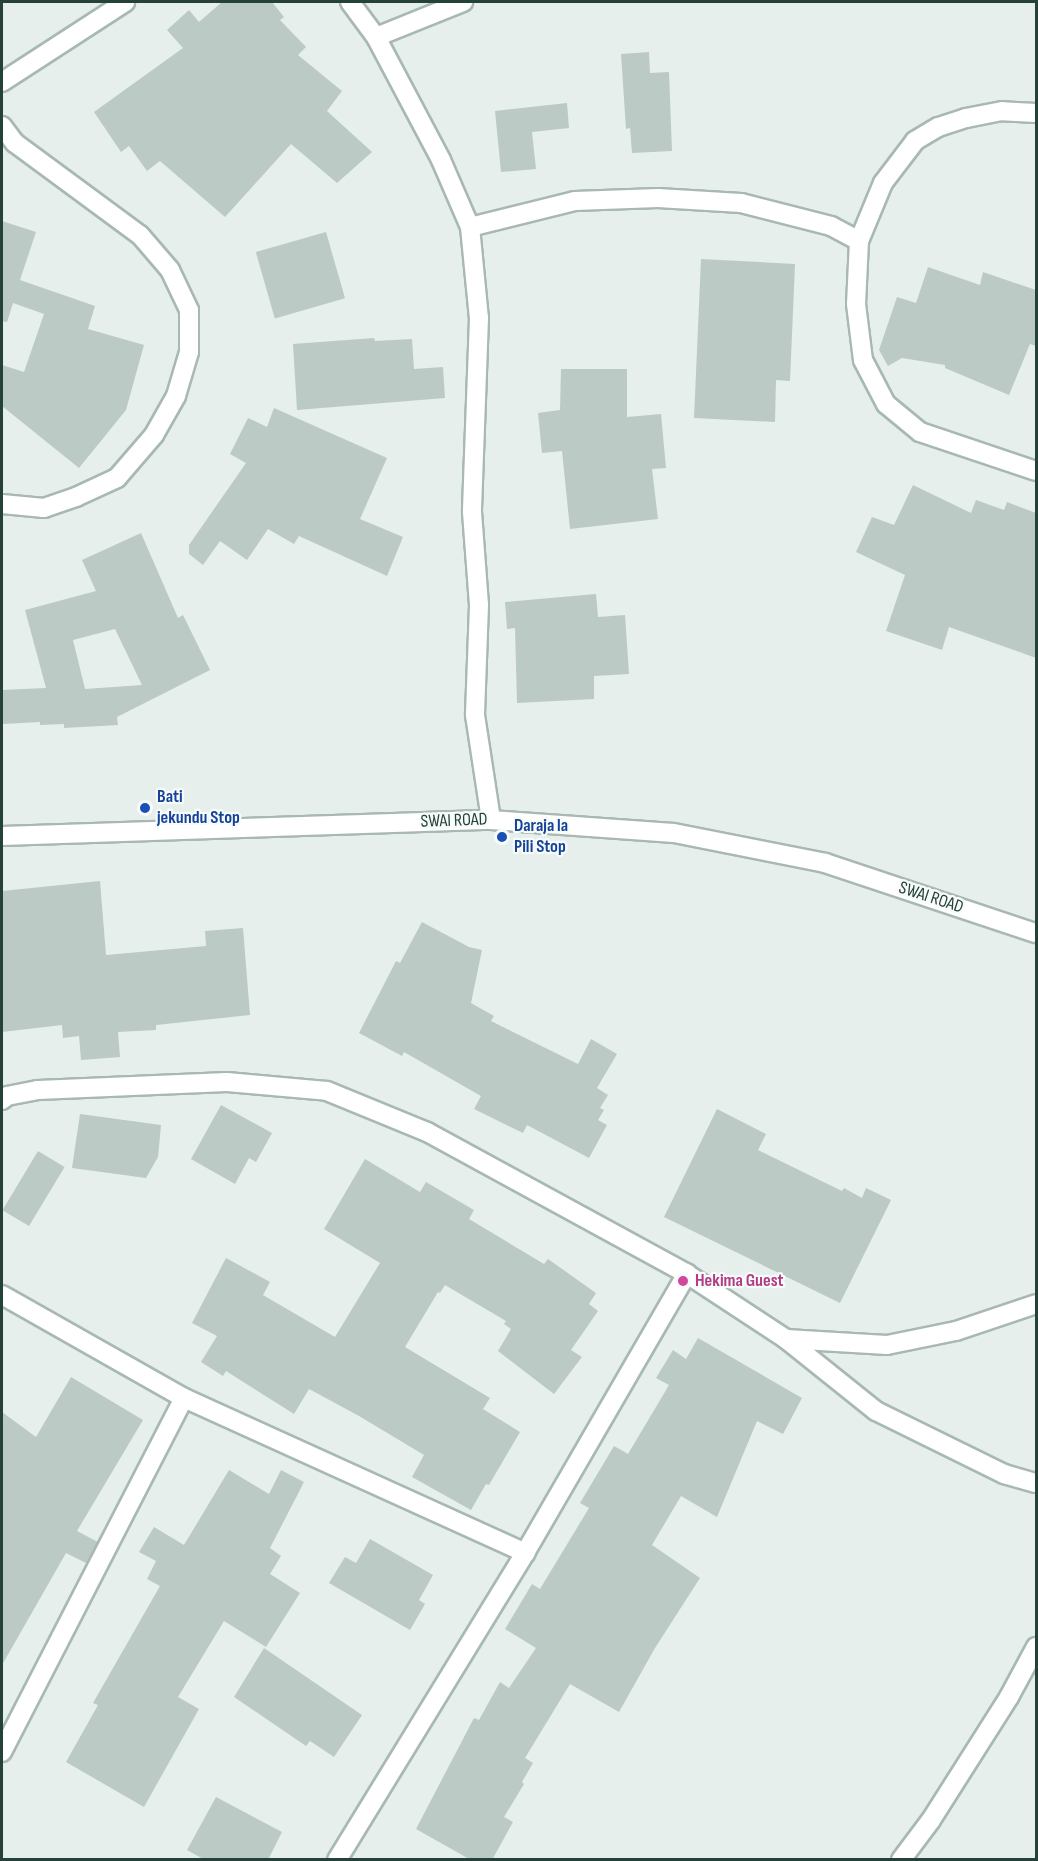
<!DOCTYPE html>
<html>
<head>
<meta charset="utf-8">
<style>
  body { margin:0 }
  #map { position:relative; width:1038px; height:1861px; overflow:hidden; background:#e6efeb; font-family:"Sofia Sans Condensed",sans-serif }
  div>[style] { position:absolute }
  .building>* { inset:0; background:#bbcac4; transform-origin:0 0 }
  .roads { filter:drop-shadow(2px 0 #a8b8b2) drop-shadow(-2px 0 #a8b8b2) drop-shadow(0 2px #a8b8b2) drop-shadow(0 -2px #a8b8b2) }
  .street>* { height:18px; margin:-9px; padding:0 9px; transform-origin:9px; border-radius:9px; background:#fff }
  .secondary>* { height:18px; margin:-9px; padding:0 9px; transform-origin:9px; border-radius:9px; background:#fff }
  .dots>* { width:16px; height:16px; translate:-50% -50%; box-sizing:border-box; border:3px solid #f7fbf9; border-radius:50% }
  span { translate:-50% -50%; white-space:nowrap; text-align:center; line-height:1.15; -webkit-text-stroke:4.5px #f7fbf9; paint-order:stroke }
  .transit-label { font-size:18px; color:#164399; font-weight:700 }
  .left { translate:0 -50%; text-align:left }
  .street-label { font-size:18px; color:#24423a }
  .hotel-label { font-size:18px; color:#b23c85; font-weight:700 }
  .frame { position:absolute; inset:0; border:3px solid #24423a; pointer-events:none }
</style>
</head>
<body>
<div id="map">
  <div class="building">
    <i style="clip-path:polygon(222px 2px,272px 2px,284px 17px,280px 20px,306px 47px,298px 55px,342px 91px,327px 111px,372px 152px,337px 183px,291px 144px,225px 217px,160px 161px,147px 171px,129px 146px,121px 152px,94px 112px,183px 48px,167px 30px,189px 10px,199px 22px)"></i>
    <i style="clip-path:polygon(649px 52px,650px 73px,669px 72px,672px 151px,632px 153px,630px 128px,626px 129px,621px 54px)"></i>
    <i style="clip-path:polygon(567px 103px,569px 128px,532px 132px,536px 169px,501px 172px,495px 111px)"></i>
    <i style="clip-path:polygon(2px 221px,36px 232px,20px 280px,95px 306px,88px 329px,144px 345px,126px 410px,79px 468px,2px 406px,2px 365px,24px 372px,44px 314px,13px 303px,7px 322px,2px 321px)"></i>
    <i style="left:326px;top:232px;width:69px;height:73px;rotate:74deg"></i>
    <i style="clip-path:polygon(701px 259px,795px 264px,790px 381px,776px 380px,775px 422px,694px 418px)"></i>
    <i style="clip-path:polygon(928px 267px,980px 285px,983px 272px,1036px 290px,1036px 346px,1030px 344px,1009px 395px,945px 368px,945px 365px,902px 358px,888px 366px,879px 350px,897px 297px,916px 303px)"></i>
    <i style="clip-path:polygon(374px 338px,375px 341px,412px 339px,414px 369px,443px 367px,445px 398px,297px 410px,293px 344px)"></i>
    <i style="clip-path:polygon(561px 369px,627px 369px,627px 417px,661px 414px,666px 468px,652px 469px,658px 519px,570px 529px,562px 451px,542px 453px,538px 413px,560px 410px)"></i>
    <i style="clip-path:polygon(274px 408px,387px 458px,360px 519px,403px 537px,387px 576px,299px 536px,294px 544px,268px 529px,247px 560px,220px 541px,203px 565px,189px 554px,189px 545px,246px 463px,230px 454px,248px 418px,267px 427px)"></i>
    <i style="clip-path:polygon(913px 485px,971px 513px,976px 500px,1004px 510px,1007px 502px,1036px 513px,1036px 658px,949px 627px,942px 650px,886px 631px,905px 575px,856px 552px,872px 517px,894px 525px)"></i>
    <i style="clip-path:polygon(evenodd,141px 533px,178px 618px,183px 615px,210px 670px,117px 717px,118px 725px,64px 728px,64px 724px,40px 725px,40px 722px,3px 724px,2px 690px,46px 688px,25px 610px,96px 591px,82px 560px,141px 533px,115px 629px,142px 685px,85px 689px,73px 640px,115px 629px)"></i>
    <i style="clip-path:polygon(596px 594px,598px 617px,625px 615px,629px 674px,594px 676px,594px 699px,517px 703px,515px 628px,507px 629px,505px 602px)"></i>
    <i style="clip-path:polygon(100px 881px,106px 955px,206px 946px,205px 931px,243px 928px,250px 1015px,156px 1025px,156px 1030px,118px 1032px,120px 1057px,81px 1060px,79px 1036px,63px 1038px,62px 1025px,2px 1032px,2px 891px)"></i>
    <i style="clip-path:polygon(422px 922px,469px 947px,482px 950px,471px 1003px,494px 1016px,491px 1021px,578px 1064px,591px 1039px,617px 1054px,597px 1088px,608px 1095px,600px 1108px,604px 1110px,598px 1120px,607px 1125px,589px 1158px,527px 1125px,523px 1133px,474px 1109px,481px 1096px,404px 1052px,402px 1056px,359px 1033px,396px 961px,400px 963px)"></i>
    <i style="clip-path:polygon(221px 1105px,272px 1133px,256px 1162px,249px 1158px,235px 1184px,191px 1159px)"></i>
    <i style="clip-path:polygon(717px 1109px,766px 1134px,758px 1150px,842px 1191px,844px 1188px,862px 1198px,866px 1188px,891px 1200px,840px 1303px,664px 1217px)"></i>
    <i style="clip-path:polygon(80px 1114px,161px 1125px,158px 1157px,146px 1178px,72px 1168px)"></i>
    <i style="left:38px;top:1151px;width:31px;height:69px;rotate:31deg"></i>
    <i style="clip-path:polygon(365px 1159px,420px 1192px,426px 1182px,474px 1210px,469px 1219px,544px 1264px,548px 1259px,596px 1293px,589px 1304px,598px 1311px,571px 1350px,582px 1357px,554px 1394px,498px 1351px,511px 1329px,504px 1324px,506px 1321px,445px 1285px,440px 1293px,438px 1292px,405px 1347px,490px 1398px,483px 1409px,520px 1432px,489px 1485px,486px 1484px,471px 1510px,412px 1477px,424px 1455px,359px 1416px,309px 1389px,294px 1414px,226px 1371px,223px 1376px,201px 1362px,217px 1336px,192px 1323px,226px 1258px,270px 1282px,263px 1295px,335px 1337px,380px 1263px,324px 1229px)"></i>
    <i style="clip-path:polygon(698px 1338px,802px 1398px,783px 1434px,757px 1421px,717px 1517px,681px 1496px,652px 1545px,700px 1578px,655px 1648px,619px 1712px,570px 1684px,525px 1758px,533px 1763px,522px 1782px,524px 1784px,504px 1817px,513px 1822px,492px 1860px,471px 1860px,416px 1829px,474px 1718px,479px 1720px,500px 1682px,509px 1688px,536px 1648px,505px 1629px,532px 1584px,540px 1589px,589px 1508px,580px 1503px,614px 1446px,628px 1454px,669px 1385px,656px 1378px,673px 1350px,686px 1359px)"></i>
    <i style="clip-path:polygon(71px 1377px,143px 1420px,77px 1531px,98px 1542px,86px 1563px,66px 1553px,2px 1665px,2px 1412px,36px 1437px)"></i>
    <i style="clip-path:polygon(229px 1470px,269px 1494px,281px 1470px,304px 1482px,270px 1548px,281px 1556px,270px 1574px,300px 1593px,266px 1647px,224px 1621px,178px 1697px,199px 1709px,144px 1807px,66px 1762px,98px 1705px,93px 1703px,160px 1586px,147px 1579px,156px 1561px,139px 1552px,154px 1527px,184px 1545px)"></i>
    <i style="clip-path:polygon(370px 1539px,433px 1575px,419px 1600px,425px 1604px,410px 1630px,329px 1583px,345px 1557px,356px 1563px)"></i>
    <i style="clip-path:polygon(264px 1648px,362px 1715px,334px 1757px,310px 1741px,306px 1746px,234px 1697px)"></i>
    <i style="clip-path:polygon(216px 1797px,282px 1832px,268px 1860px,205px 1860px,187px 1850px)"></i>
  </div>
  <div class="roads">
    <div class="street">
      <i style="left:350px;top:2px;width:44px;rotate:53.4deg"></i>
      <i style="left:376px;top:37px;width:139px;rotate:62.1deg"></i>
      <i style="left:441px;top:160px;width:73px;rotate:66.6deg"></i>
      <i style="left:470px;top:227px;width:91px;rotate:84.4deg"></i>
      <i style="left:479px;top:318px;width:194px;rotate:92.1deg"></i>
      <i style="left:472px;top:512px;width:93px;rotate:85.7deg"></i>
      <i style="left:479px;top:605px;width:110px;rotate:92.1deg"></i>
      <i style="left:475px;top:715px;width:106px;rotate:81.3deg"></i>
      <i style="left:376px;top:37px;width:94px;rotate:-21.9deg"></i>
      <i style="left:2px;top:82px;width:147px;rotate:-33deg"></i>
      <i style="left:1036px;top:113px;width:34px;rotate:-177deg"></i>
      <i style="left:1002px;top:111px;width:37px;rotate:169deg"></i>
      <i style="left:966px;top:118px;width:29px;rotate:162deg"></i>
      <i style="left:938px;top:127px;width:27px;rotate:149deg"></i>
      <i style="left:915px;top:141px;width:53px;rotate:127.3deg"></i>
      <i style="left:883px;top:183px;width:63px;rotate:112.5deg"></i>
      <i style="left:859px;top:241px;width:63px;rotate:92.7deg"></i>
      <i style="left:856px;top:304px;width:56px;rotate:82.9deg"></i>
      <i style="left:863px;top:360px;width:50px;rotate:62.4deg"></i>
      <i style="left:886px;top:404px;width:44px;rotate:39.5deg"></i>
      <i style="left:920px;top:432px;width:122px;rotate:18.6deg"></i>
      <i style="left:2px;top:126px;width:21px;rotate:53deg"></i>
      <i style="left:15px;top:143px;width:155px;rotate:36.4deg"></i>
      <i style="left:140px;top:235px;width:46px;rotate:49.4deg"></i>
      <i style="left:170px;top:270px;width:44px;rotate:64.6deg"></i>
      <i style="left:189px;top:310px;width:42px;rotate:90deg"></i>
      <i style="left:189px;top:352px;width:46px;rotate:106.5deg"></i>
      <i style="left:176px;top:396px;width:45px;rotate:119.4deg"></i>
      <i style="left:154px;top:435px;width:57px;rotate:130.7deg"></i>
      <i style="left:117px;top:478px;width:45px;rotate:155.1deg"></i>
      <i style="left:76px;top:497px;width:34px;rotate:161deg"></i>
      <i style="left:44px;top:508px;width:42px;rotate:-174.6deg"></i>
      <i style="left:470px;top:227px;width:108px;rotate:-13.9deg"></i>
      <i style="left:575px;top:201px;width:83px;rotate:-2.1deg"></i>
      <i style="left:658px;top:198px;width:83px;rotate:3.4deg"></i>
      <i style="left:741px;top:203px;width:93px;rotate:14.3deg"></i>
      <i style="left:831px;top:226px;width:32px;rotate:28deg"></i>
      <i style="left:2px;top:1100px;width:6px;rotate:-39deg"></i>
      <i style="left:7px;top:1096px;width:32px;rotate:-11deg"></i>
      <i style="left:38px;top:1090px;width:189px;rotate:-2.4deg"></i>
      <i style="left:227px;top:1082px;width:100px;rotate:5.1deg"></i>
      <i style="left:327px;top:1091px;width:108px;rotate:22.3deg"></i>
      <i style="left:427px;top:1132px;width:296px;rotate:28.6deg"></i>
      <i style="left:687px;top:1274px;width:118px;rotate:33.3deg"></i>
      <i style="left:786px;top:1339px;width:101px;rotate:3.4deg"></i>
      <i style="left:887px;top:1345px;width:70px;rotate:-11.5deg"></i>
      <i style="left:956px;top:1331px;width:84px;rotate:-18.6deg"></i>
      <i style="left:2px;top:1295px;width:209px;rotate:29.5deg"></i>
      <i style="left:184px;top:1398px;width:375px;rotate:24.4deg"></i>
      <i style="left:786px;top:1339px;width:115px;rotate:38.7deg"></i>
      <i style="left:876px;top:1411px;width:143px;rotate:26.2deg"></i>
      <i style="left:1004px;top:1474px;width:33px;rotate:16deg"></i>
      <i style="left:2px;top:1752px;width:398px;rotate:-62.8deg"></i>
      <i style="left:337px;top:1860px;width:360px;rotate:-58.5deg"></i>
      <i style="left:525px;top:1553px;width:323px;rotate:-59.9deg"></i>
      <i style="left:901px;top:1860px;width:50px;rotate:-53.1deg"></i>
      <i style="left:931px;top:1820px;width:146px;rotate:-57.6deg"></i>
      <i style="left:1009px;top:1697px;width:57px;rotate:-61.6deg"></i>
    </div>
    <div class="secondary">
      <i style="left:2px;top:836px;width:489px;rotate:-1.9deg"></i>
      <i style="left:491px;top:820px;width:183px;rotate:4.1deg"></i>
      <i style="left:674px;top:833px;width:154px;rotate:11.2deg"></i>
      <i style="left:825px;top:863px;width:222px;rotate:18.4deg"></i>
    </div>
  </div>
  <div class="dots">
    <i style="left:145px;top:808px;background:#1a4fb4"></i>
    <i style="left:502px;top:837px;background:#1a4fb4"></i>
    <i style="left:683px;top:1281px;background:#d1479c"></i>
  </div>
  <div class="transit-label">
    <span class="left" style="left:157px;top:808px">Bati<br>jekundu Stop</span>
    <span class="left" style="left:514px;top:837px">Daraja la<br>Pili Stop</span>
  </div>
  <div class="street-label">
    <span style="left:454px;top:821px;rotate:-2deg">SWAI ROAD</span>
    <span style="left:931px;top:898px;rotate:18deg">SWAI ROAD</span>
  </div>
  <div class="hotel-label">
    <span class="left" style="left:695px;top:1281px">Hekima Guest</span>
  </div>
  <div class="frame"></div>
</div>
</body>
</html>
